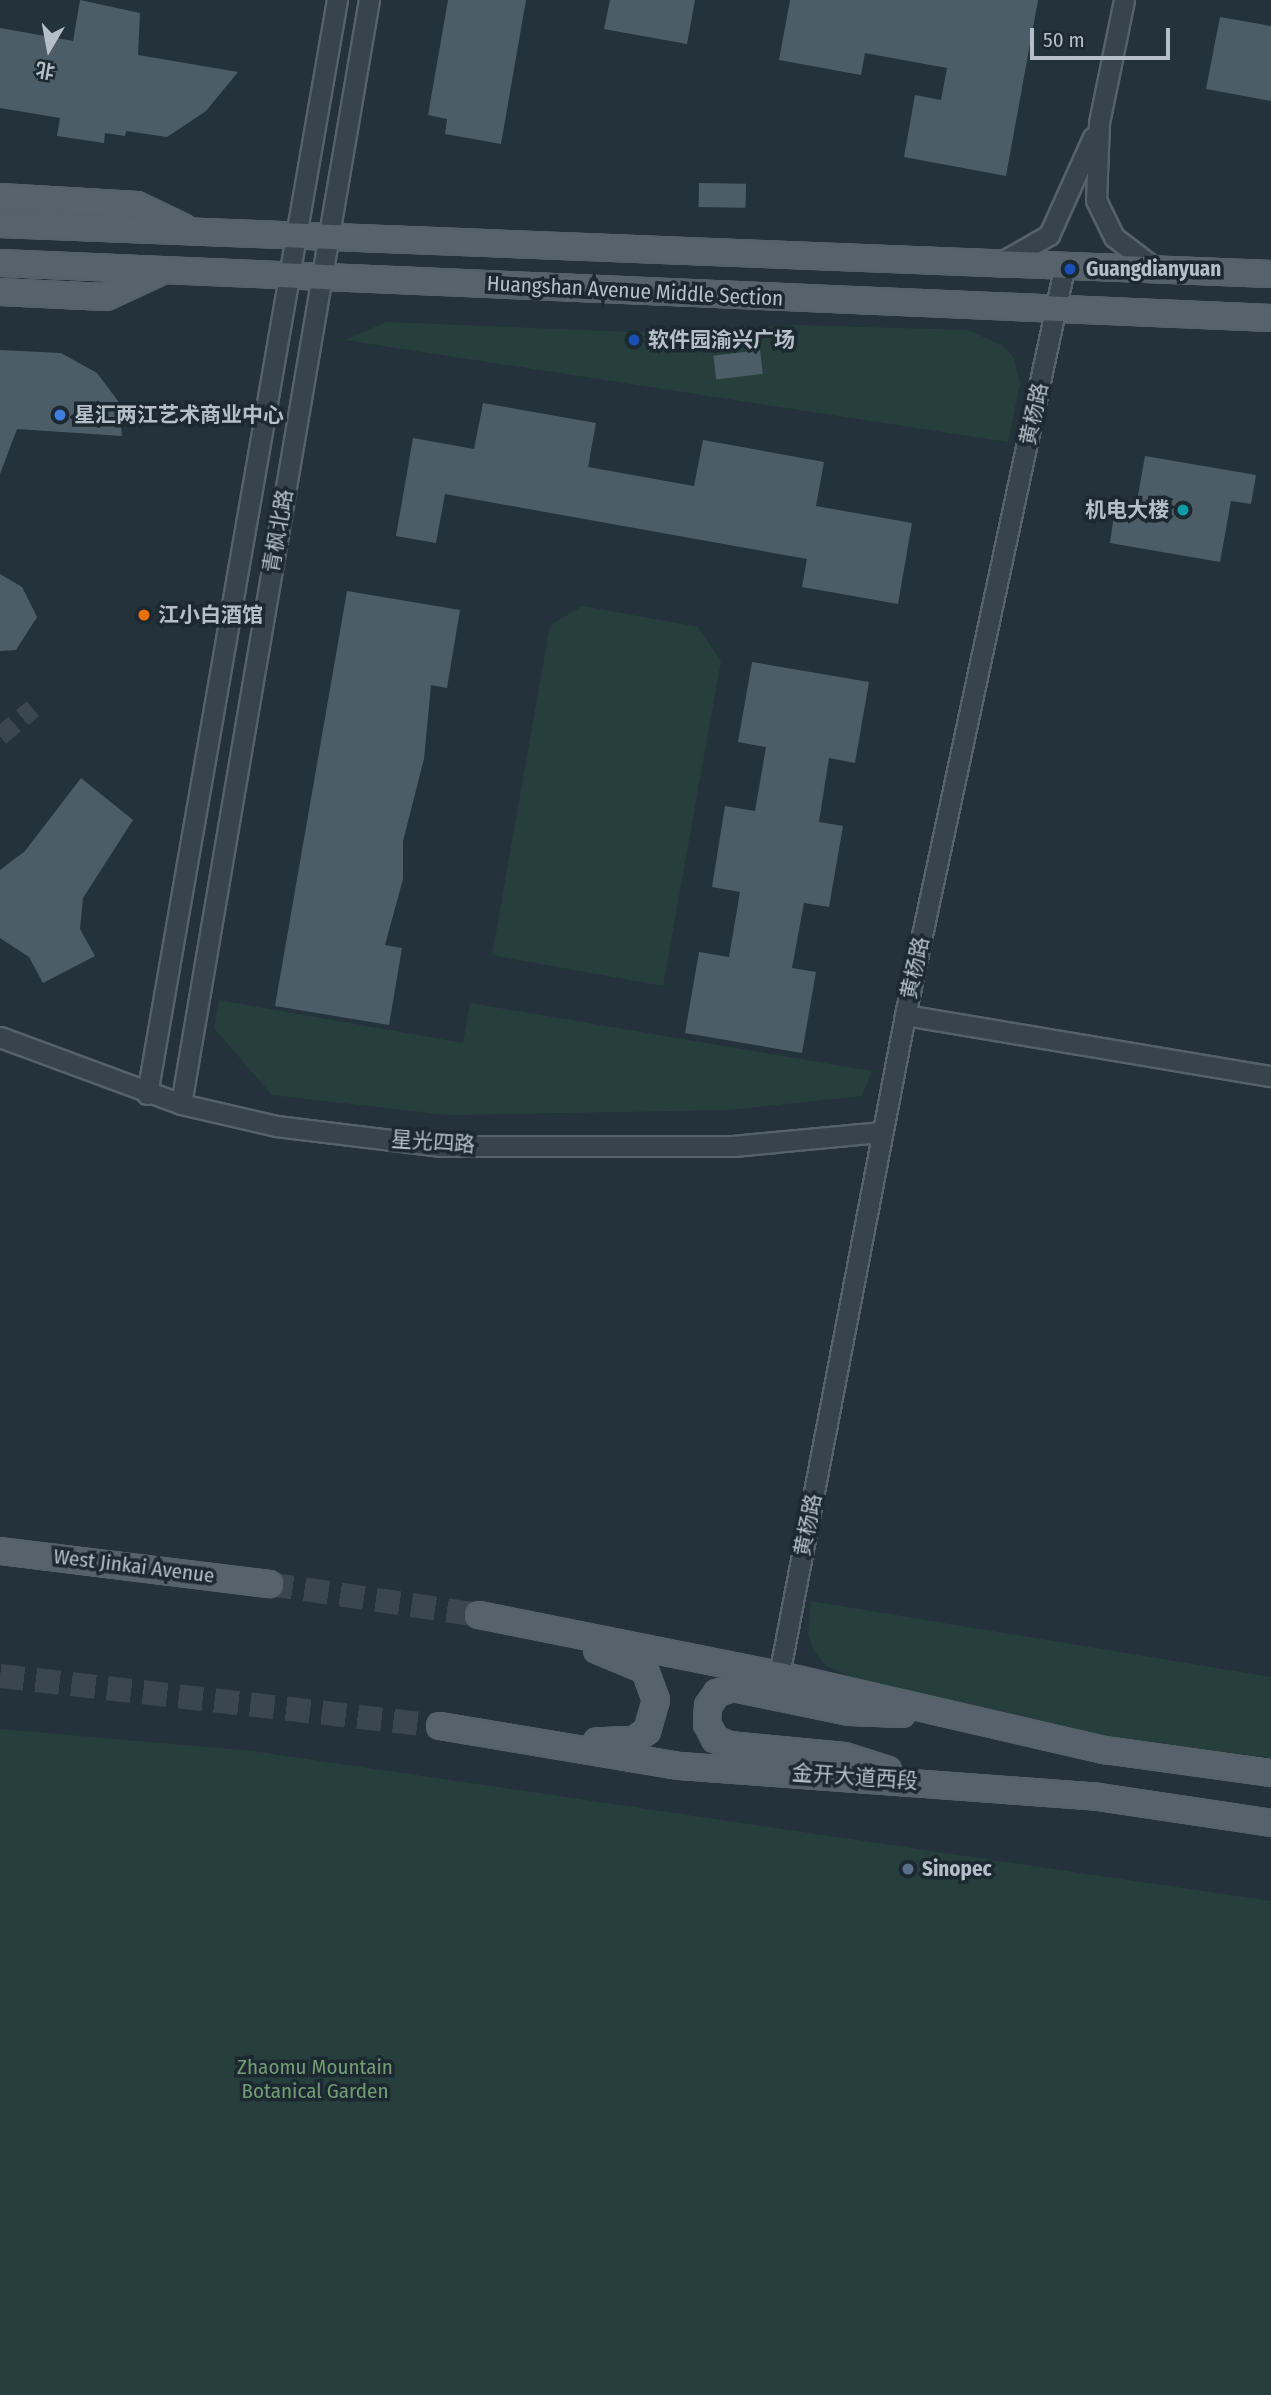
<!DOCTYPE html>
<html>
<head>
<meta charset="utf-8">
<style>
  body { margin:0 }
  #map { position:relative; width:1271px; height:2395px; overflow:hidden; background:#24323b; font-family:"Fira Sans Condensed","Noto Sans SC",sans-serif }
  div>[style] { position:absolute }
  .green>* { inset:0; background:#273f3c }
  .building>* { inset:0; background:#4d5d67; transform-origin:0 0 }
  .minor-tunnel>* { height:19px; margin-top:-9.5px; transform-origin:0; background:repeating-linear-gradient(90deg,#3a4750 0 19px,transparent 0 29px) }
  .major-tunnel>* { height:24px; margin-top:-12px; transform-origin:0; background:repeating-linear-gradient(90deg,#3a4750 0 24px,transparent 0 36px) }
  .roads { filter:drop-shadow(2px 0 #56626a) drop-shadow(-2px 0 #56626a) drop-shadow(0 2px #56626a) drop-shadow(0 -2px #56626a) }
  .minor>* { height:19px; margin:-9.5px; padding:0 9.5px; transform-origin:9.5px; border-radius:9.5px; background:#38444c }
  .major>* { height:24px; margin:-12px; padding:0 12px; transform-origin:12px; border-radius:12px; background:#56636c }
  .dots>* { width:19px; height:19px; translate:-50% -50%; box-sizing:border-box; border:4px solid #1d2931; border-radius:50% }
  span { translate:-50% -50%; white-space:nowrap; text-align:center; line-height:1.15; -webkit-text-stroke:7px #1d2931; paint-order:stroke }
  .poi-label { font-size:21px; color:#b4bfc7; font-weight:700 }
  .left { translate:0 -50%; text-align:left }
  .right { translate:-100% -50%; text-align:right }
  .street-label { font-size:21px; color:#b4bfc7 }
  .park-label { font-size:21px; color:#739c75 }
  .north { position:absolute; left:14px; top:14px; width:70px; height:70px; -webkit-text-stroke:5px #1d2931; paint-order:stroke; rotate:190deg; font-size:19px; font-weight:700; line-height:28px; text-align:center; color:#b4bfc7 }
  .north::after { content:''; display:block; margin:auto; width:24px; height:32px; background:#b4bfc7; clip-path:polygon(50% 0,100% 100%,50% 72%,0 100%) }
  .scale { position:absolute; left:1030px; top:28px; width:140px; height:32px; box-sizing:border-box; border:4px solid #b4bfc7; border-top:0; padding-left:9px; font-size:21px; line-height:24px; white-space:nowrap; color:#b4bfc7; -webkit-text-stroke:5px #1d2931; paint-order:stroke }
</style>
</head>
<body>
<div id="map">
  <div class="green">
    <i style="clip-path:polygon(386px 322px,681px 334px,794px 325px,967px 330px,1002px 345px,1014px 358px,1020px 384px,1008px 442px,345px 340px)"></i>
    <i style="clip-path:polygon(583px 606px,698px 627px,721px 661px,663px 986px,492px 955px,550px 625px)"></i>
    <i style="clip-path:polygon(219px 1000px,463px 1043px,470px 1003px,872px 1071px,862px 1096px,729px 1110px,448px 1115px,272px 1095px,214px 1028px)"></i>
    <i style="clip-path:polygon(811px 1601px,1271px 1677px,1271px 1758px,1118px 1738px,851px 1677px,826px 1666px,814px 1651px,808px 1634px)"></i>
    <i style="clip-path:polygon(0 1729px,253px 1751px,1271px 1901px,1271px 2395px,0 2395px)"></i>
  </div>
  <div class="building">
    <i style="clip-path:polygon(80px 0,140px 13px,138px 55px,238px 72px,206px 111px,167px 137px,126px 131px,125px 136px,105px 133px,104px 143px,57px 136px,60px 118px,0 108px,0 28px,73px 41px)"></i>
    <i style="clip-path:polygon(448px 0,526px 0,501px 144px,445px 134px,447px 119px,428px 115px)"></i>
    <i style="clip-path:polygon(610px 0,695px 0,687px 44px,604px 29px)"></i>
    <i style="clip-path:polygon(790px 0,1038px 0,1006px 176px,904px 157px,915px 95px,941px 100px,947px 68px,865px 53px,861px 75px,779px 60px)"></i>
    <i style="clip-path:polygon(1220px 17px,1271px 26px,1271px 101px,1206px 89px)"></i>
    <i style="left:699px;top:183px;width:47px;height:24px;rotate:1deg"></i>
    <i style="clip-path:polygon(0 350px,61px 353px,97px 373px,118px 401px,122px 436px,17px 429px,0 474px)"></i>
    <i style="left:760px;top:350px;width:24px;height:47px;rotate:83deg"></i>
    <i style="clip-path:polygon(483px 403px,596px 423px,588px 467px,694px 486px,703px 440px,824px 462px,816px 506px,912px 523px,898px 604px,802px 587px,807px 559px,445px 494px,436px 543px,396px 536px,413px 438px,474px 449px)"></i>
    <i style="clip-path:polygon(1145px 456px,1256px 475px,1251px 504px,1231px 501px,1220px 562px,1110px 543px,1114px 515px,1134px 518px)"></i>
    <i style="clip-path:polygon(0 574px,22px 587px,37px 617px,16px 650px,0 651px)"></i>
    <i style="clip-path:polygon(347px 591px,460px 610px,447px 688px,431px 685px,424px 759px,403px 841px,403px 879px,385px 945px,402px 948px,389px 1025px,275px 1006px)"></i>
    <i style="clip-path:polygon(752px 662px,869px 682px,855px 763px,829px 758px,819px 822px,843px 826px,829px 907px,804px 903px,792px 968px,816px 972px,802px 1053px,685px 1033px,699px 952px,729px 957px,740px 892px,712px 887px,725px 806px,755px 811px,766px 747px,738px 742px)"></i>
    <i style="clip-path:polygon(81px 778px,133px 820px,83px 898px,80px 929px,95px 956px,43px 983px,29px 957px,0 938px,0 870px,25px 851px)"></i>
  </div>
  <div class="minor-tunnel">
    <i style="left:0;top:736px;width:43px;rotate:-40.3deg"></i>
  </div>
  <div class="major-tunnel">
    <i style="left:269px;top:1584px;width:212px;rotate:8.4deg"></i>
    <i style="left:0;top:1676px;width:443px;rotate:6.5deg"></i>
  </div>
  <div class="roads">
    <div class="minor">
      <i style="left:1124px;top:0;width:126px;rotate:101.5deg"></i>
      <i style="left:1099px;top:123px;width:77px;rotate:92.2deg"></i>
      <i style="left:1096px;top:200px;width:41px;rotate:64.1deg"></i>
      <i style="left:1114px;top:237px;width:53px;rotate:37.3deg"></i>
      <i style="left:1005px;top:260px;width:51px;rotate:-29.6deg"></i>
      <i style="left:1049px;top:235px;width:107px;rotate:-65.8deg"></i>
      <i style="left:905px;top:1015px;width:371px;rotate:9.5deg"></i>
      <i style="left:0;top:1037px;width:193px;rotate:20.3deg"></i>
      <i style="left:181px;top:1104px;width:98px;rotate:13deg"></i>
      <i style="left:276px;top:1126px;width:167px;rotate:6.9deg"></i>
      <i style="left:442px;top:1146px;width:291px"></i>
      <i style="left:733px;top:1146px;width:150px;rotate:-5.4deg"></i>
      <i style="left:147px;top:1094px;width:1110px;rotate:-80.15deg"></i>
      <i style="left:181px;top:1104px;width:1120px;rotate:-80.34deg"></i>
      <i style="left:779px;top:1675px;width:672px;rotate:-79.19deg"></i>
      <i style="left:905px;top:1015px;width:768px;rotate:-77.97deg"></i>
    </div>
    <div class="major">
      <i style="left:0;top:197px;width:137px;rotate:3.3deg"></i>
      <i style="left:137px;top:205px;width:51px;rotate:25.6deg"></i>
      <i style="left:0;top:224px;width:1272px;rotate:2.25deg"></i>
      <i style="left:0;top:263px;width:1272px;rotate:2.48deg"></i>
      <i style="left:0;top:292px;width:106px;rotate:2.7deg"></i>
      <i style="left:106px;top:297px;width:57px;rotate:-24.8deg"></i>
      <i style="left:0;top:1551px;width:271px;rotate:7deg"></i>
      <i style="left:479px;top:1615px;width:306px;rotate:11.3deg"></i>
      <i style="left:779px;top:1675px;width:335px;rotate:13deg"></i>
      <i style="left:1105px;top:1750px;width:168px;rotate:7.9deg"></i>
      <i style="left:597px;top:1650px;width:52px;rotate:22.6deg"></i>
      <i style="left:645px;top:1670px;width:32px;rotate:70deg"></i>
      <i style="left:656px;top:1700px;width:32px;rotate:106deg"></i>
      <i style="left:647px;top:1731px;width:16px;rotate:145deg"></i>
      <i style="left:634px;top:1740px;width:37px;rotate:178deg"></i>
      <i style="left:440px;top:1726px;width:243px;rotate:9.5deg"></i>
      <i style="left:680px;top:1766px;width:419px;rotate:4.2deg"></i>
      <i style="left:1098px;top:1797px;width:175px;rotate:8.5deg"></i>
      <i style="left:888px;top:1770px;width:46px;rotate:-162.3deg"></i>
      <i style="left:844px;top:1756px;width:116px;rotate:-174.5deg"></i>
      <i style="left:729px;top:1745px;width:15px;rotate:-157deg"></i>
      <i style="left:715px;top:1739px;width:17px;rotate:-118deg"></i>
      <i style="left:707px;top:1724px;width:18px;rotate:-87deg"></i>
      <i style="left:708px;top:1706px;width:16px;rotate:-55deg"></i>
      <i style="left:717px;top:1693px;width:17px;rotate:-17deg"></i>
      <i style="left:733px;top:1688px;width:119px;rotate:11.6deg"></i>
      <i style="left:850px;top:1712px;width:52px;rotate:2.2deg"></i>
    </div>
  </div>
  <div class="dots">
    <i style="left:1070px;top:269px;background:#1a4fb4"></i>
    <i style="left:634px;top:340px;background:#1a4fb4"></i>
    <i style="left:60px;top:415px;background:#3f7fe0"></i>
    <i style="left:1183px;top:510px;background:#0f9aa8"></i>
    <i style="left:144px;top:615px;background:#e8710a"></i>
    <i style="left:908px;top:1869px;background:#5c6f8a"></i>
  </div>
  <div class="poi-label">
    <span class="left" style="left:1086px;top:269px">Guangdianyuan</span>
    <span class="left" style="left:648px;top:340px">软件园渝兴广场</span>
    <span class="left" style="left:74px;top:415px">星汇两江艺术商业中心</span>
    <span class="right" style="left:1169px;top:510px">机电大楼</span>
    <span class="left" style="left:158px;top:615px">江小白酒馆</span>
    <span class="left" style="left:922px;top:1869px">Sinopec</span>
  </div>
  <div class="street-label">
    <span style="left:635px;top:291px;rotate:3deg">Huangshan Avenue Middle Section</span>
    <span style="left:1034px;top:414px;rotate:-78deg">黄杨路</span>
    <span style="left:278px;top:531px;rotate:-80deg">青枫北路</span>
    <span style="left:915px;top:968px;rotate:-78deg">黄杨路</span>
    <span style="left:433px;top:1142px;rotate:4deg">星光四路</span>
    <span style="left:808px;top:1525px;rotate:-79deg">黄杨路</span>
    <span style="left:134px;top:1566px;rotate:7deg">West Jinkai Avenue</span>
    <span style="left:855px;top:1777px;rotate:4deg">金开大道西段</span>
  </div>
  <div class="park-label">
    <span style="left:315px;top:2079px">Zhaomu Mountain<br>Botanical Garden</span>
  </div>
  <div class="north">北</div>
  <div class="scale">50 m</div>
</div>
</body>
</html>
